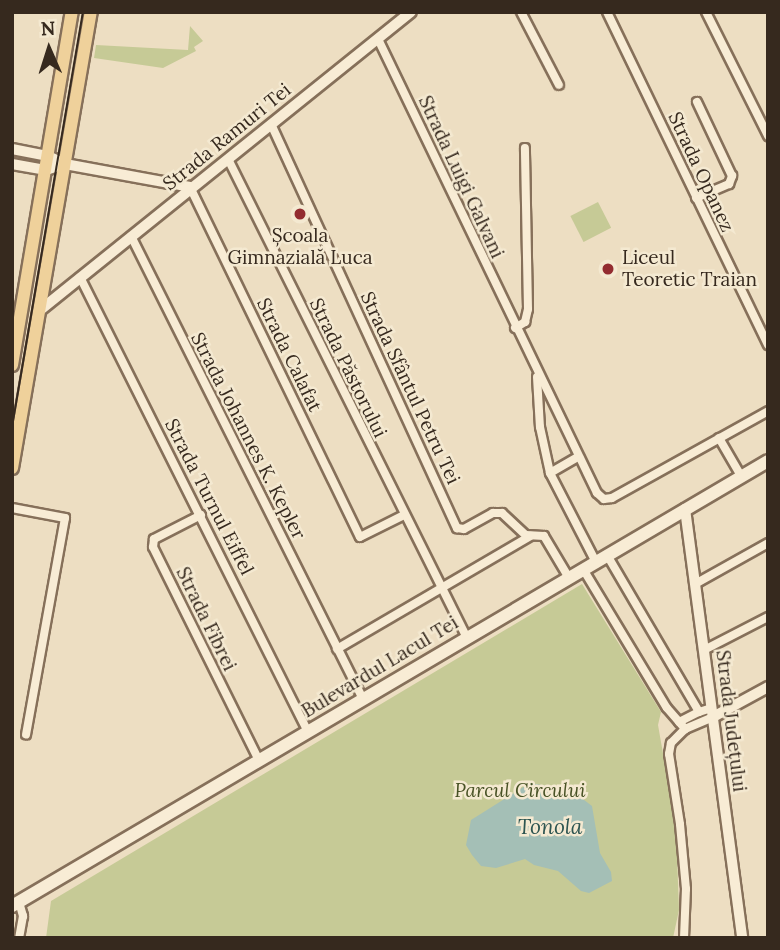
<!DOCTYPE html>
<html>
<head>
<meta charset="utf-8">
<style>
  body { margin:0 }
  #map { position:relative; width:780px; height:950px; overflow:hidden; background:#eddec2; font-family:Lora,serif }
  div>[style] { position:absolute }
  .green>* { inset:0; background:#c6ca96; transform-origin:0 0 }
  .water>* { inset:0; background:#a4bfb6 }
  .roads { filter:drop-shadow(2px 0 #86705a) drop-shadow(-2px 0 #86705a) drop-shadow(0 2px #86705a) drop-shadow(0 -2px #86705a) }
  .minor>* { height:8px; margin:-4px; padding:0 4px; transform-origin:4px; border-radius:4px; background:#f8ecd5 }
  .tertiary>* { height:10px; margin:-5px; padding:0 5px; transform-origin:5px; border-radius:5px; background:#f8ecd5 }
  .secondary>* { height:12px; margin:-6px; padding:0 6px; transform-origin:6px; border-radius:6px; background:#f8ecd5 }
  .primary>* { height:12px; margin:-6px; padding:0 6px; transform-origin:6px; border-radius:6px; background:#efd19b }
  .tram>* { height:2px; margin:-1px; padding:0 1px; transform-origin:1px; border-radius:1px; background:#36291e }
  .dots>* { width:19px; height:19px; translate:-50% -50%; box-sizing:border-box; border:4px solid #f4e9d1; border-radius:50% }
  span { translate:-50% -50%; white-space:nowrap; text-align:center; line-height:1.15; -webkit-text-stroke:5px #f4e9d1; paint-order:stroke }
  .street-label { font-size:19px; color:#36291e }
  .poi-label { font-size:19px; color:#36291e }
  .left { translate:0 -50%; text-align:left }
  .park-label { font-size:19px; color:#485225; font-style:italic }
  .water-label { font-size:21px; color:#2d5551; font-style:italic }
  .frame { position:absolute; inset:0; border:14px solid #36291e; pointer-events:none }
  .north { position:absolute; left:14px; top:14px; width:70px; height:70px; -webkit-text-stroke:5px #f4e9d1; paint-order:stroke; rotate:357deg; font-size:19px; font-weight:700; line-height:28px; text-align:center; color:#36291e }
  .north::after { content:''; display:block; margin:auto; width:24px; height:32px; background:#36291e; clip-path:polygon(50% 0,100% 100%,50% 72%,0 100%) }
</style>
</head>
<body>
<div id="map">
  <div class="green">
    <i style="clip-path:polygon(190px 26px,203px 41px,194px 47px,196px 51px,163px 68px,94px 58px,96px 45px,188px 50px)"></i>
    <i style="left:598px;top:202px;width:29px;height:31px;rotate:63deg"></i>
    <i style="clip-path:polygon(582px 584px,661px 712px,658px 725px,676px 827px,679px 910px,673px 938px,46px 938px,51px 901px)"></i>
  </div>
  <div class="water">
    <i style="clip-path:polygon(530px 783px,571px 790px,592px 806px,600px 853px,611px 872px,612px 881px,589px 893px,581px 891px,558px 871px,534px 865px,525px 859px,496px 868px,481px 866px,472px 855px,466px 845px,471px 820px)"></i>
  </div>
  <div class="roads">
    <div class="minor">
      <i style="left:521px;top:12px;width:82px;rotate:62.5deg"></i>
      <i style="left:607px;top:12px;width:370px;rotate:64.2deg"></i>
      <i style="left:706px;top:12px;width:139px;rotate:63.4deg"></i>
      <i style="left:378px;top:39px;width:504px;rotate:64.25deg"></i>
      <i style="left:597px;top:493px;width:9px;rotate:41deg"></i>
      <i style="left:604px;top:499px;width:8px;rotate:-7deg"></i>
      <i style="left:612px;top:498px;width:179px;rotate:-29.1deg"></i>
      <i style="left:271px;top:124px;width:445px;rotate:65.3deg"></i>
      <i style="left:457px;top:528px;width:7px;rotate:8deg"></i>
      <i style="left:464px;top:529px;width:33px;rotate:-29deg"></i>
      <i style="left:493px;top:513px;width:9px"></i>
      <i style="left:502px;top:513px;width:33px;rotate:43deg"></i>
      <i style="left:526px;top:535px;width:18px;rotate:3deg"></i>
      <i style="left:544px;top:536px;width:49px;rotate:59.2deg"></i>
      <i style="left:228px;top:159px;width:535px;rotate:63.48deg"></i>
      <i style="left:190px;top:187px;width:389px;rotate:64.1deg"></i>
      <i style="left:360px;top:537px;width:49px;rotate:-26.6deg"></i>
      <i style="left:696px;top:198px;width:36px;rotate:-23deg"></i>
      <i style="left:729px;top:184px;width:9px;rotate:-69deg"></i>
      <i style="left:732px;top:176px;width:82px;rotate:-115.3deg"></i>
      <i style="left:131px;top:236px;width:518px;rotate:63.39deg"></i>
      <i style="left:80px;top:277px;width:509px;rotate:63.38deg"></i>
      <i style="left:515px;top:328px;width:12px;rotate:-31deg"></i>
      <i style="left:525px;top:322px;width:13px;rotate:-77deg"></i>
      <i style="left:528px;top:309px;width:161px;rotate:-91.1deg"></i>
      <i style="left:537px;top:377px;width:50px;rotate:86.6deg"></i>
      <i style="left:540px;top:427px;width:47px;rotate:77.7deg"></i>
      <i style="left:550px;top:473px;width:100px;rotate:62.7deg"></i>
      <i style="left:719px;top:438px;width:44px;rotate:59.9deg"></i>
      <i style="left:550px;top:473px;width:32px;rotate:-30deg"></i>
      <i style="left:12px;top:508px;width:54px;rotate:10.7deg"></i>
      <i style="left:65px;top:518px;width:220px;rotate:100.2deg"></i>
      <i style="left:201px;top:515px;width:53px;rotate:152.9deg"></i>
      <i style="left:154px;top:539px;width:8px;rotate:97deg"></i>
      <i style="left:153px;top:547px;width:239px;rotate:63.6deg"></i>
      <i style="left:607px;top:555px;width:182px;rotate:59.6deg"></i>
      <i style="left:699px;top:712px;width:13px;rotate:-18deg"></i>
      <i style="left:583px;top:569px;width:162px;rotate:58.9deg"></i>
      <i style="left:667px;top:708px;width:28px;rotate:49deg"></i>
      <i style="left:695px;top:584px;width:84px;rotate:-29.3deg"></i>
      <i style="left:337px;top:649px;width:224px;rotate:-30.3deg"></i>
      <i style="left:704px;top:650px;width:72px;rotate:-27.3deg"></i>
      <i style="left:679px;top:722px;width:22px;rotate:-27deg"></i>
      <i style="left:19px;top:902px;width:15px;rotate:74deg"></i>
      <i style="left:23px;top:916px;width:22px;rotate:100deg"></i>
      <i style="left:684px;top:938px;width:49px;rotate:-87.7deg"></i>
      <i style="left:686px;top:889px;width:65px;rotate:-95.3deg"></i>
      <i style="left:680px;top:824px;width:71px;rotate:-98.9deg"></i>
      <i style="left:669px;top:754px;width:11px;rotate:-80deg"></i>
      <i style="left:671px;top:743px;width:20px;rotate:-45deg"></i>
      <i style="left:685px;top:729px;width:30px;rotate:-23deg"></i>
    </div>
    <div class="tertiary">
      <i style="left:12px;top:149px;width:37px;rotate:11deg"></i>
      <i style="left:48px;top:156px;width:19px;rotate:25deg"></i>
      <i style="left:65px;top:164px;width:127px;rotate:10.4deg"></i>
      <i style="left:12px;top:164px;width:35px;rotate:10deg"></i>
      <i style="left:46px;top:170px;width:20px;rotate:-18deg"></i>
      <i style="left:39px;top:311px;width:477px;rotate:-38.8deg"></i>
      <i style="left:685px;top:509px;width:433px;rotate:82.4deg"></i>
      <i style="left:713px;top:717px;width:63px;rotate:-28.6deg"></i>
    </div>
    <div class="secondary">
      <i style="left:12px;top:906px;width:877px;rotate:-30.48deg"></i>
    </div>
    <div class="primary">
      <i style="left:12px;top:365px;width:358px;rotate:-80.4deg"></i>
      <i style="left:12px;top:468px;width:463px;rotate:-80.2deg"></i>
    </div>
  </div>
  <div class="tram">
    <i style="left:12px;top:427px;width:421px;rotate:-80.3deg"></i>
  </div>
  <div class="dots">
    <i style="left:300px;top:214px;background:#932c30"></i>
    <i style="left:608px;top:269px;background:#932c30"></i>
  </div>
  <div class="street-label">
    <span style="left:227px;top:137px;rotate:-39deg">Strada Ramuri Tei</span>
    <span style="left:701px;top:172px;rotate:65deg">Strada Opanez</span>
    <span style="left:461px;top:177px;rotate:65deg">Strada Luigi Galvani</span>
    <span style="left:289px;top:355px;rotate:64deg">Strada Calafat</span>
    <span style="left:348px;top:368px;rotate:64deg">Strada Păstorului</span>
    <span style="left:410px;top:388px;rotate:65deg">Strada Sfântul Petru Tei</span>
    <span style="left:248px;top:436px;rotate:63deg">Strada Johannes K. Kepler</span>
    <span style="left:209px;top:497px;rotate:63deg">Strada Turnul Eiffel</span>
    <span style="left:206px;top:619px;rotate:64deg">Strada Fibrei</span>
    <span style="left:380px;top:667px;rotate:-31deg">Bulevardul Lacul Tei</span>
    <span style="left:731px;top:721px;rotate:83deg">Strada Județului</span>
  </div>
  <div class="poi-label">
    <span style="left:300px;top:247px">Școala<br>Gimnazială Luca</span>
    <span class="left" style="left:622px;top:269px">Liceul<br>Teoretic Traian</span>
  </div>
  <div class="park-label">
    <span style="left:520px;top:791px">Parcul Circului</span>
  </div>
  <div class="water-label">
    <span style="left:550px;top:827px">Tonola</span>
  </div>
  <div class="frame"></div>
  <div class="north">N</div>
</div>
</body>
</html>
